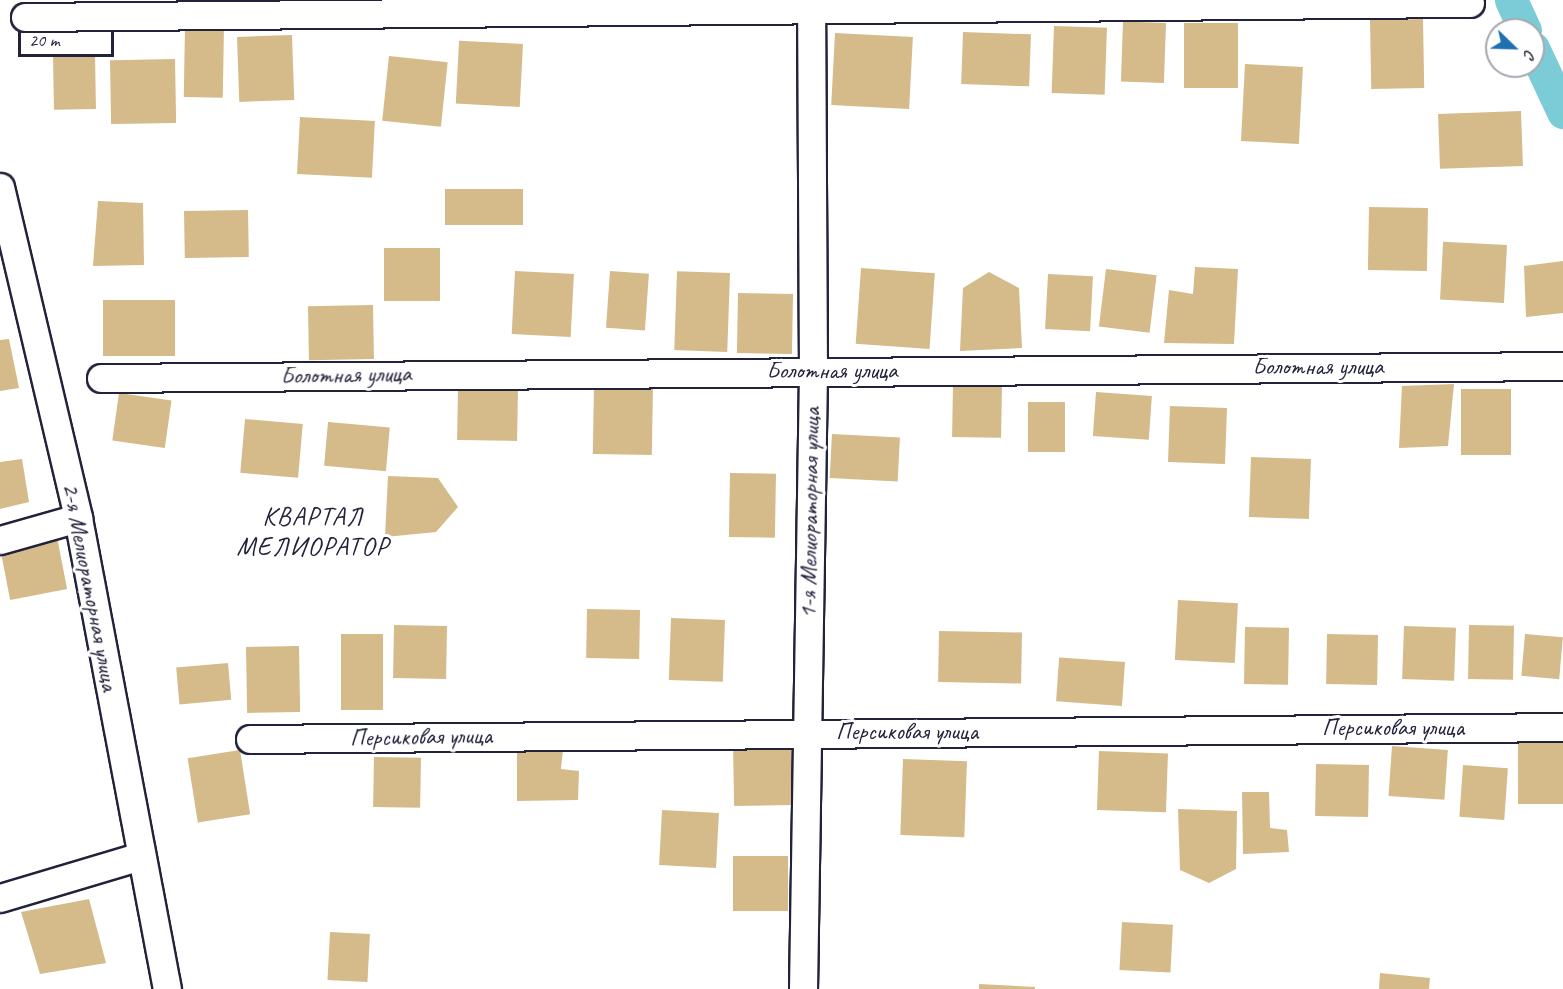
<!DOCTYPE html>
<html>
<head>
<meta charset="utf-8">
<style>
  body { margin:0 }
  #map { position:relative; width:1563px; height:989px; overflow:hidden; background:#fff; font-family:Caveat,sans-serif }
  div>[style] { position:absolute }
  .canal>* { height:33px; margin:-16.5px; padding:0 16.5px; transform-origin:16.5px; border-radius:16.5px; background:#7cccd7 }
  .building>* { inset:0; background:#d5ba8a; transform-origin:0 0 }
  .roads { filter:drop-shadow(2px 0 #22223b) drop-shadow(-2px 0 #22223b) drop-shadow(0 2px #22223b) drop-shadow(0 -2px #22223b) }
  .minor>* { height:27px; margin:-13.5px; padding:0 13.5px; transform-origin:13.5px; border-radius:13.5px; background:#fff }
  span { translate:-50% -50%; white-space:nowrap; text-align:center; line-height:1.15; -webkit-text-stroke:6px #fff; paint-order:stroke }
  .street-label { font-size:24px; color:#22223b }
  .neighbourhood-label { font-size:26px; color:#22223b; letter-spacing:1.5px }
  .north { position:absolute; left:1485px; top:18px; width:60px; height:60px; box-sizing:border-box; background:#fff; border:2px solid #a7a7b1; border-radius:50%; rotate:113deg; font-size:16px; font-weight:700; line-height:24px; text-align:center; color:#22223b }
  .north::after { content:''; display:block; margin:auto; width:21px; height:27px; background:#1f6fb2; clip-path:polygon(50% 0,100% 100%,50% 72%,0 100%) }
  .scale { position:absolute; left:18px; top:30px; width:96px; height:27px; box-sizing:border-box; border:3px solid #22223b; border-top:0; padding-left:8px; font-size:18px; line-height:21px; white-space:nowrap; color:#22223b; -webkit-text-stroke:4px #fff; paint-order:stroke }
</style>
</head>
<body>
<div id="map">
  <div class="canal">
    <i style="left:1511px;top:0;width:33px;rotate:65deg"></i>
    <i style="left:1533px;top:48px;width:71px;rotate:64.9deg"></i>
  </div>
  <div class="building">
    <i style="left:1423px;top:19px;width:69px;height:53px;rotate:89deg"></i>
    <i style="left:1166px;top:23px;width:60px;height:43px;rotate:92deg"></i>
    <i style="left:1184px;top:23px;width:54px;height:65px"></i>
    <i style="left:185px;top:26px;width:39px;height:71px;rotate:1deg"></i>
    <i style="left:1054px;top:26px;width:53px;height:67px;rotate:2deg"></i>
    <i style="left:963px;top:32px;width:68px;height:52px;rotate:2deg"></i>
    <i style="left:835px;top:33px;width:78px;height:72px;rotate:3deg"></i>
    <i style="left:292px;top:35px;width:65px;height:55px;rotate:88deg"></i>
    <i style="left:523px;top:44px;width:63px;height:64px;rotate:93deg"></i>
    <i style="left:95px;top:54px;width:55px;height:42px;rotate:89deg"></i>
    <i style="left:389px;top:56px;width:59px;height:65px;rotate:6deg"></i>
    <i style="left:175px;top:59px;width:64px;height:65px;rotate:89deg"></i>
    <i style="left:1245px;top:64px;width:58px;height:77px;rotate:3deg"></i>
    <i style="left:1521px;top:111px;width:55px;height:83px;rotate:88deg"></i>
    <i style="left:300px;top:117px;width:75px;height:57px;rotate:3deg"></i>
    <i style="left:445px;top:189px;width:78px;height:36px"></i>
    <i style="clip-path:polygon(98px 201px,143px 203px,144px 265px,93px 266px)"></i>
    <i style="left:1369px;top:207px;width:59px;height:63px;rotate:1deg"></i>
    <i style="left:248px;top:210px;width:47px;height:64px;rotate:89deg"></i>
    <i style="left:1507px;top:245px;width:58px;height:64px;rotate:93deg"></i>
    <i style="left:384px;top:248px;width:56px;height:53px"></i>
    <i style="clip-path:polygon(1563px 261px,1563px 313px,1526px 317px,1524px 266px)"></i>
    <i style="clip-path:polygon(1195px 267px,1238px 269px,1234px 344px,1164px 343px,1169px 290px,1193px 294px)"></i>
    <i style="left:861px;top:268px;width:74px;height:76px;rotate:4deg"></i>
    <i style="left:1106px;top:269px;width:51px;height:58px;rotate:7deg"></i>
    <i style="left:515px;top:271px;width:59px;height:63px;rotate:3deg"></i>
    <i style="left:610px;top:271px;width:39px;height:57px;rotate:4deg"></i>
    <i style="clip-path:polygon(989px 272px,1019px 288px,1022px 348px,960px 351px,963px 288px)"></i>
    <i style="left:730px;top:273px;width:79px;height:53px;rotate:92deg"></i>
    <i style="left:1048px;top:274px;width:45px;height:55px;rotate:3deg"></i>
    <i style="left:738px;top:293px;width:55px;height:60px;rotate:1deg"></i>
    <i style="left:103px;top:300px;width:72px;height:56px"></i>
    <i style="left:373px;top:305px;width:54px;height:65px;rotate:89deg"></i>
    <i style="clip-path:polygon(9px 339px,19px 388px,0 391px,0 340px)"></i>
    <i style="clip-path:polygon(1454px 384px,1448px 446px,1399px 448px,1402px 386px)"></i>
    <i style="left:953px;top:385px;width:49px;height:52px;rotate:1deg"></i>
    <i style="left:653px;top:386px;width:69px;height:59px;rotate:91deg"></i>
    <i style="left:518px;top:388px;width:53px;height:60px;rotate:91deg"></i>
    <i style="left:1461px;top:389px;width:50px;height:66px"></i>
    <i style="left:1096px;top:392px;width:56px;height:44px;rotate:4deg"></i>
    <i style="left:119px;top:393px;width:53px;height:48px;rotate:8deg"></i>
    <i style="left:1065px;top:402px;width:50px;height:37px;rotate:90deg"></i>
    <i style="left:1170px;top:406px;width:57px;height:56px;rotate:2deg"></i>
    <i style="left:245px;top:419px;width:58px;height:54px;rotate:5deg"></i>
    <i style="left:328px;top:422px;width:62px;height:44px;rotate:5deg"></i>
    <i style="left:832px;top:434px;width:68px;height:44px;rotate:3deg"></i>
    <i style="left:1251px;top:457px;width:60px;height:60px;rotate:2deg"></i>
    <i style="clip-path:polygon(22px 459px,29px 502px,0 509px,0 462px)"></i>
    <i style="left:730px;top:473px;width:46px;height:64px;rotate:1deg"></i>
    <i style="clip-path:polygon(388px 476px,438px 478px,458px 507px,436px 532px,385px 537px)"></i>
    <i style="left:57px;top:537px;width:53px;height:58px;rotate:79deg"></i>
    <i style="left:1178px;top:600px;width:60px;height:60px;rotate:3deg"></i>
    <i style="left:640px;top:610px;width:49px;height:53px;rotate:91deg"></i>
    <i style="left:671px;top:618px;width:54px;height:62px;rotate:2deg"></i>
    <i style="left:1469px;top:625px;width:45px;height:54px;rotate:1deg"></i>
    <i style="left:447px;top:626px;width:53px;height:53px;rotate:91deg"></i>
    <i style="left:1404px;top:626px;width:52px;height:53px;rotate:2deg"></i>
    <i style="left:1245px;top:627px;width:44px;height:57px;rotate:1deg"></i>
    <i style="left:939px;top:631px;width:83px;height:51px;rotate:1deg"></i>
    <i style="left:341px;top:634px;width:42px;height:76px"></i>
    <i style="left:1327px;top:634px;width:51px;height:50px;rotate:1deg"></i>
    <i style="left:1525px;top:634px;width:38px;height:42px;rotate:5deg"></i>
    <i style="left:299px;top:646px;width:66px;height:53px;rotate:89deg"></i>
    <i style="left:1125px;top:662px;width:44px;height:66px;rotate:94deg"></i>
    <i style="left:228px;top:663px;width:37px;height:52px;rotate:85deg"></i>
    <i style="left:1563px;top:739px;width:65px;height:45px;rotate:90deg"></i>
    <i style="left:793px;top:742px;width:63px;height:60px;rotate:89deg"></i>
    <i style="left:1392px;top:746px;width:56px;height:50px;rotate:4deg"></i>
    <i style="clip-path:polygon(517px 747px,563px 749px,561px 769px,579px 771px,578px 800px,517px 801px)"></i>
    <i style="left:240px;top:750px;width:65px;height:53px;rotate:81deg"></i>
    <i style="left:1099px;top:751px;width:69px;height:59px;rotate:2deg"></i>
    <i style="left:374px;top:757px;width:47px;height:50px;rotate:1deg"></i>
    <i style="left:903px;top:759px;width:64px;height:76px;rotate:2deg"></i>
    <i style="left:1316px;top:764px;width:53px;height:52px;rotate:1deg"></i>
    <i style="left:1463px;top:765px;width:45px;height:52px;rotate:4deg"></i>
    <i style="clip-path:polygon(1242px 792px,1269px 792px,1270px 828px,1287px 830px,1289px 852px,1243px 854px)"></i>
    <i style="clip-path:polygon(1178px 809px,1237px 811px,1236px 869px,1209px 883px,1180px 870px)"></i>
    <i style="left:662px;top:810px;width:57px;height:55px;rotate:3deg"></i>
    <i style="left:733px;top:856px;width:55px;height:55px"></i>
    <i style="clip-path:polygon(89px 899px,106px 963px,40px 974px,21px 912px)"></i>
    <i style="left:1122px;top:922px;width:51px;height:48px;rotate:3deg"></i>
    <i style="left:330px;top:932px;width:40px;height:48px;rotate:3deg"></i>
    <i style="clip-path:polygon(1380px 973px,1430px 978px,1429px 989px,1379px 989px)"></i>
    <i style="clip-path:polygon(979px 984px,1035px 987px,1035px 989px,979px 989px)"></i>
  </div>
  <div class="roads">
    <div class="minor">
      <i style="left:25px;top:17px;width:1445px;rotate:-0.56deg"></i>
      <i style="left:0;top:187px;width:340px;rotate:76.7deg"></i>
      <i style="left:78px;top:518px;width:479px;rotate:79.3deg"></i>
      <i style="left:101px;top:378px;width:1462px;rotate:-0.47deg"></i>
      <i style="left:0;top:540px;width:81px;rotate:-15.8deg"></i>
      <i style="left:250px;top:739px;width:1313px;rotate:-0.52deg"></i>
      <i style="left:0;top:898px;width:147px;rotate:-16.6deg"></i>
      <i style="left:803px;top:989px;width:618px;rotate:-89.07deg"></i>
      <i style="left:813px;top:371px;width:371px;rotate:-90.3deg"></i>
    </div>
  </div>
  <div class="street-label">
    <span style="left:1318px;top:367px">Болотная улица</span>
    <span style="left:832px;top:371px">Болотная улица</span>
    <span style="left:346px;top:375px;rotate:-1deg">Болотная улица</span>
    <span style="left:810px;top:513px;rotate:-89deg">1-я Мелиораторная улица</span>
    <span style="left:90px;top:587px;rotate:79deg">2-я Мелиораторная улица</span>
    <span style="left:1393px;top:728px">Персиковая улица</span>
    <span style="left:907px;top:732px">Персиковая улица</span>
    <span style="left:421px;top:737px;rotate:-1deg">Персиковая улица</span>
  </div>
  <div class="neighbourhood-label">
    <span style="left:313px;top:532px">КВАРТАЛ<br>МЕЛИОРАТОР</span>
  </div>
  <div class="north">С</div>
  <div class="scale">20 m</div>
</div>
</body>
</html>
